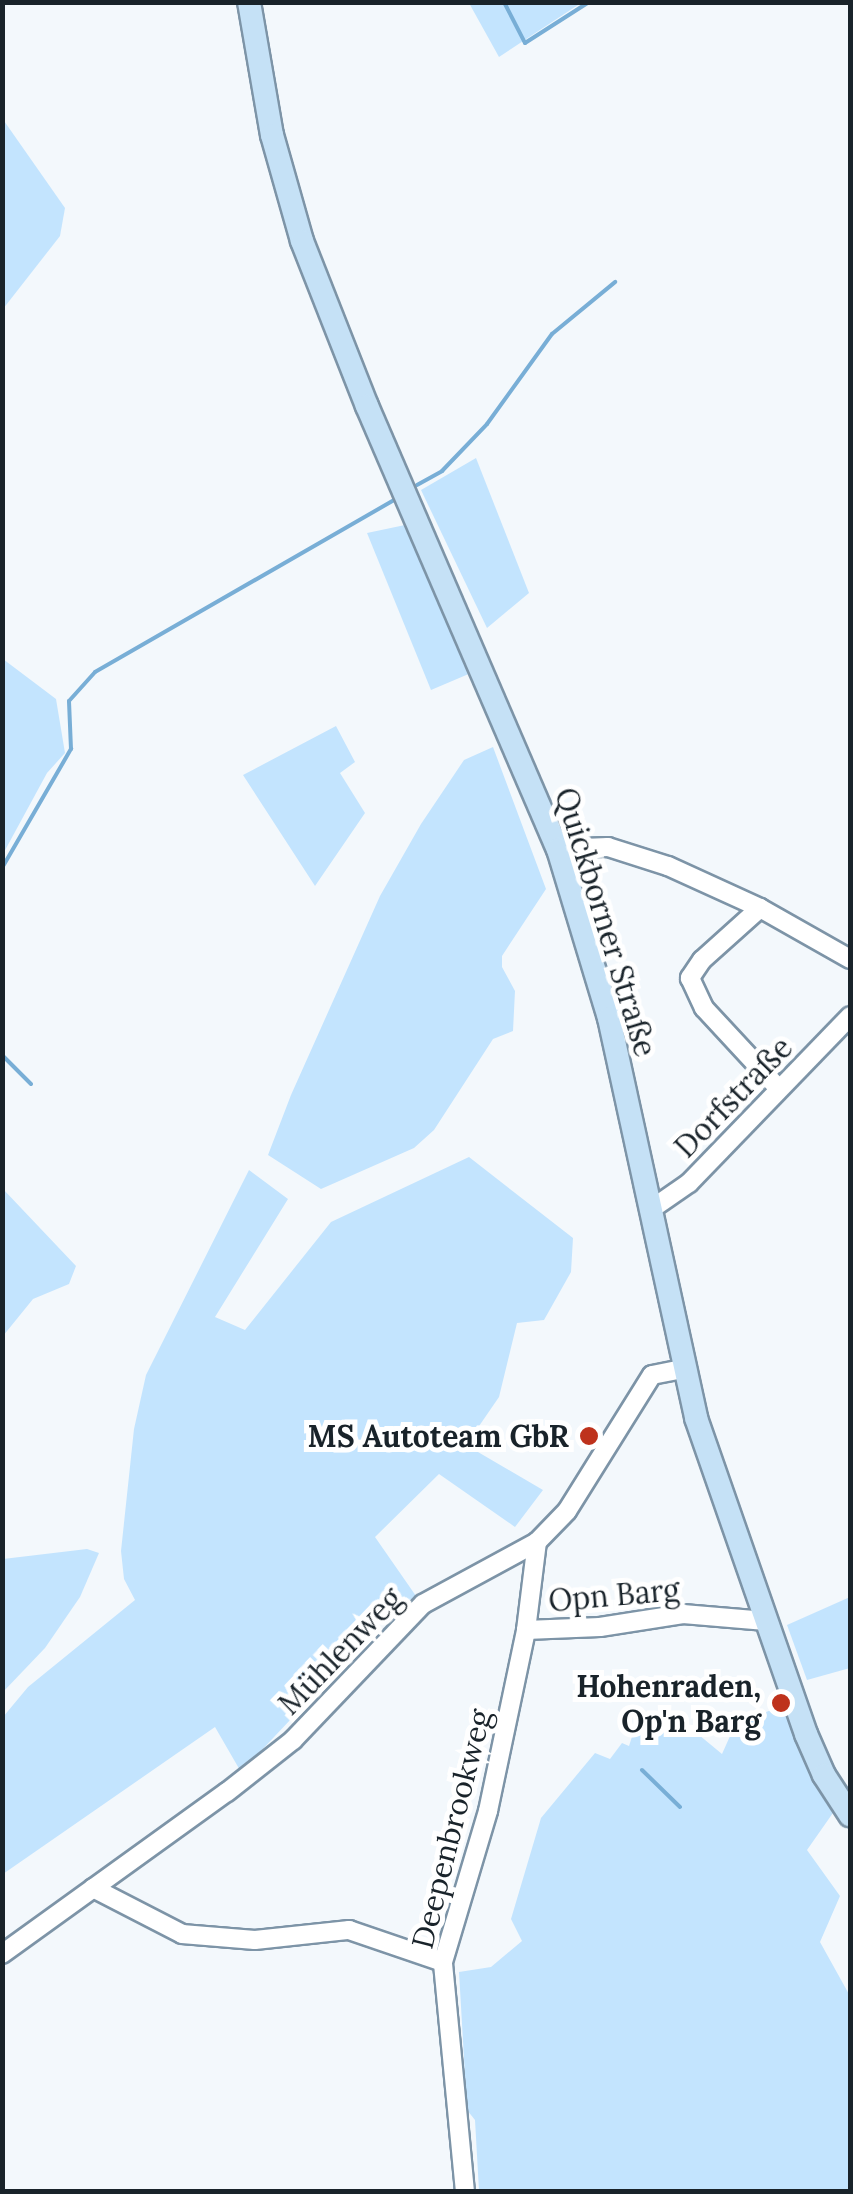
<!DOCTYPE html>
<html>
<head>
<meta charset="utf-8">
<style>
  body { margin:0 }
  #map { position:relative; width:853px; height:2194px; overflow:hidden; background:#f3f8fc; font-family:Lora,serif }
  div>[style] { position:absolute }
  .green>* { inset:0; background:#c3e4fe }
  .stream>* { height:4px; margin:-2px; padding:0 2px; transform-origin:2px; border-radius:2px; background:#78aed6 }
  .roads { filter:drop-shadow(2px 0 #7d94a7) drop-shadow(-2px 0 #7d94a7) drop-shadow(0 2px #7d94a7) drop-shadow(0 -2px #7d94a7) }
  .minor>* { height:18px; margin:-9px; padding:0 9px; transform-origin:9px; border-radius:9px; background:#fff }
  .major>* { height:22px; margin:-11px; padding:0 11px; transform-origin:11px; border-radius:11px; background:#c5e1f6 }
  .dots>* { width:28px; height:28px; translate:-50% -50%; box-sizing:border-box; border:5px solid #fff; border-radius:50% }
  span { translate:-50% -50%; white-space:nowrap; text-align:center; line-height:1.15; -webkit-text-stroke:10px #fff; paint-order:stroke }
  .street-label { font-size:30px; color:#19232a }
  .poi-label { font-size:30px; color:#19232a; font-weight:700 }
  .right { translate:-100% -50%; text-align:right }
  .frame { position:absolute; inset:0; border:5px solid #19232a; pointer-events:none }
</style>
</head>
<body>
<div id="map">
  <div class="green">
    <i style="clip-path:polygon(469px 3px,581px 3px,499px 57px)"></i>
    <i style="clip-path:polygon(2px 118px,65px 208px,60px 236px,3px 309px)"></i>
    <i style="clip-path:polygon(476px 458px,529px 593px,487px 628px,421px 490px)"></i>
    <i style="clip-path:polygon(405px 525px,471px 673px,431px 690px,367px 533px)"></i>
    <i style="clip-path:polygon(3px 659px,56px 699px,65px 753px,47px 773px,3px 854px)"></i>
    <i style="clip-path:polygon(336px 726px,355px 762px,340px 773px,365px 813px,315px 886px,243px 775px)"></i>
    <i style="clip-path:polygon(493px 747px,546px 889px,502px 956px,502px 967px,515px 991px,513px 1031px,493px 1039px,434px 1130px,414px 1148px,321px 1189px,268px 1155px,291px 1095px,380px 896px,421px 824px,464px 760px)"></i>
    <i style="clip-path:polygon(469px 1157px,573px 1238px,571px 1272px,544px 1320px,517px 1323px,499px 1397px,466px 1445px,543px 1490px,515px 1527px,439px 1474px,375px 1537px,416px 1596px,391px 1613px,241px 1772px,215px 1727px,3px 1874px,3px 1717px,28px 1687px,135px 1600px,124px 1579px,121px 1551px,134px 1429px,146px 1375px,249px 1170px,288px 1199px,215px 1317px,245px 1330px,331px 1222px)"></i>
    <i style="clip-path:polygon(3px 1189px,76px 1266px,69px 1284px,33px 1299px,3px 1336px)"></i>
    <i style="clip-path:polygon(87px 1549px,99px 1553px,80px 1597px,45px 1648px,3px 1692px,3px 1559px)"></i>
    <i style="clip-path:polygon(850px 1597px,850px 1668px,807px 1680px,787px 1625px)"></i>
    <i style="clip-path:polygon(788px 1703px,835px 1810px,807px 1850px,840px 1896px,820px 1942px,850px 1996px,850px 2191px,479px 2191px,475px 2120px,467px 2110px,459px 1972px,491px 1967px,522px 1941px,511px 1919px,541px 1818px,595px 1753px,610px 1759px,622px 1743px,629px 1746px,639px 1715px,660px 1725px,670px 1711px,722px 1754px,735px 1725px)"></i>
  </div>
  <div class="stream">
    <i style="left:504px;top:2px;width:46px;rotate:62.9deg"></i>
    <i style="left:525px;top:43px;width:76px;rotate:-32.6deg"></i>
    <i style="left:417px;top:485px;width:29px;rotate:-29deg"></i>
    <i style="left:442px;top:471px;width:65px;rotate:-46.2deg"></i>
    <i style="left:487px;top:424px;width:111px;rotate:-54.2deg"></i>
    <i style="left:552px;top:334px;width:82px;rotate:-39.5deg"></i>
    <i style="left:2px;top:868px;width:138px;rotate:-59.9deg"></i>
    <i style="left:71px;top:749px;width:48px;rotate:-92.4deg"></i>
    <i style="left:69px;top:701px;width:39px;rotate:-48deg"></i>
    <i style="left:95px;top:672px;width:347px;rotate:-29.9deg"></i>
    <i style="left:2px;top:1055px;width:41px;rotate:45deg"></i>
    <i style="left:642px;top:1770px;width:53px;rotate:44.2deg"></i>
  </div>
  <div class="roads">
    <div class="minor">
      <i style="left:558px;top:849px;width:50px;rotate:-2.3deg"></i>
      <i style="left:608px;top:847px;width:63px;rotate:17.6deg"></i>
      <i style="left:668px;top:866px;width:101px;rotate:24.5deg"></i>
      <i style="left:760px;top:908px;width:103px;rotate:29.5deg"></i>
      <i style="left:760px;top:908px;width:78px;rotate:138.1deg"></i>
      <i style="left:702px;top:960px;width:22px;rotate:124deg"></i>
      <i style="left:690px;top:978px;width:33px;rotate:65deg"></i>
      <i style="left:704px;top:1008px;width:109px;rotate:47.2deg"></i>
      <i style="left:650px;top:1210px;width:47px;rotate:-34.7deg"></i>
      <i style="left:689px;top:1183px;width:232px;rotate:-46deg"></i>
      <i style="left:526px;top:1630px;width:74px;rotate:-2.3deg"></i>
      <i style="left:600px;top:1627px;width:84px;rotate:-8.9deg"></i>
      <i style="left:683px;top:1614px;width:83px;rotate:4.8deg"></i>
      <i style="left:93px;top:1888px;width:100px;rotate:27.3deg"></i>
      <i style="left:182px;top:1934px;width:73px;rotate:4.7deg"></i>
      <i style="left:255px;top:1940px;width:95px;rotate:-6.1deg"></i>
      <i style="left:349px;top:1930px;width:99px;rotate:18.8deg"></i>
      <i style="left:2px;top:1954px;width:277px;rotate:-35.8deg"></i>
      <i style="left:227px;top:1792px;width:84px;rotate:-38.2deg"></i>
      <i style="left:293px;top:1740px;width:188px;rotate:-46.3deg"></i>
      <i style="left:423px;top:1604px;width:130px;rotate:-28.5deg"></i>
      <i style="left:537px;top:1542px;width:43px;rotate:-45.9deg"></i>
      <i style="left:567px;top:1511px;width:160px;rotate:-58deg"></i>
      <i style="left:652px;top:1375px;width:33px;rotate:-11deg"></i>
      <i style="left:465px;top:2192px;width:231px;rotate:-95.5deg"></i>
      <i style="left:443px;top:1962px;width:158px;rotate:-73.4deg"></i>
      <i style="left:488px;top:1811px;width:185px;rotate:-78.1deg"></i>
      <i style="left:526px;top:1630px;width:89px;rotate:-82.9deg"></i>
    </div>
    <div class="major">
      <i style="left:249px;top:2px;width:135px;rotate:80.2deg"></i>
      <i style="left:272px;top:135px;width:110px;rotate:74.2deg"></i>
      <i style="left:302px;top:241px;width:177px;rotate:68.5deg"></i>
      <i style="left:367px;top:406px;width:482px;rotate:66.7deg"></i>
      <i style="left:558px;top:849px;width:177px;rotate:73.2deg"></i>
      <i style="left:609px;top:1018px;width:409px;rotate:77.7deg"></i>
      <i style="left:696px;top:1418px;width:335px;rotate:70.8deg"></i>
      <i style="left:806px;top:1734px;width:45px;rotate:66.3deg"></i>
      <i style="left:824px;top:1775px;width:48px;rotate:57deg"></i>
    </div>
  </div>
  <div class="dots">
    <i style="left:589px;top:1436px;background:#be321c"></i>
    <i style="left:781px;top:1703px;background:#be321c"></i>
  </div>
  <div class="street-label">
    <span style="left:606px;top:922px;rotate:73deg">Quickborner Straße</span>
    <span style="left:733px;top:1097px;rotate:-46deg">Dorfstraße</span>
    <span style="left:614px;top:1595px;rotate:-5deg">Opn Barg</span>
    <span style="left:340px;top:1651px;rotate:-46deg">Mühlenweg</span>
    <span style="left:451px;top:1829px;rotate:-76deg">Deepenbrookweg</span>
  </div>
  <div class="poi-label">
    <span class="right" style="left:569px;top:1436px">MS Autoteam GbR</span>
    <span class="right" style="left:761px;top:1703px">Hohenraden,<br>Op'n Barg</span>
  </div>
  <div class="frame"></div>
</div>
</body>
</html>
